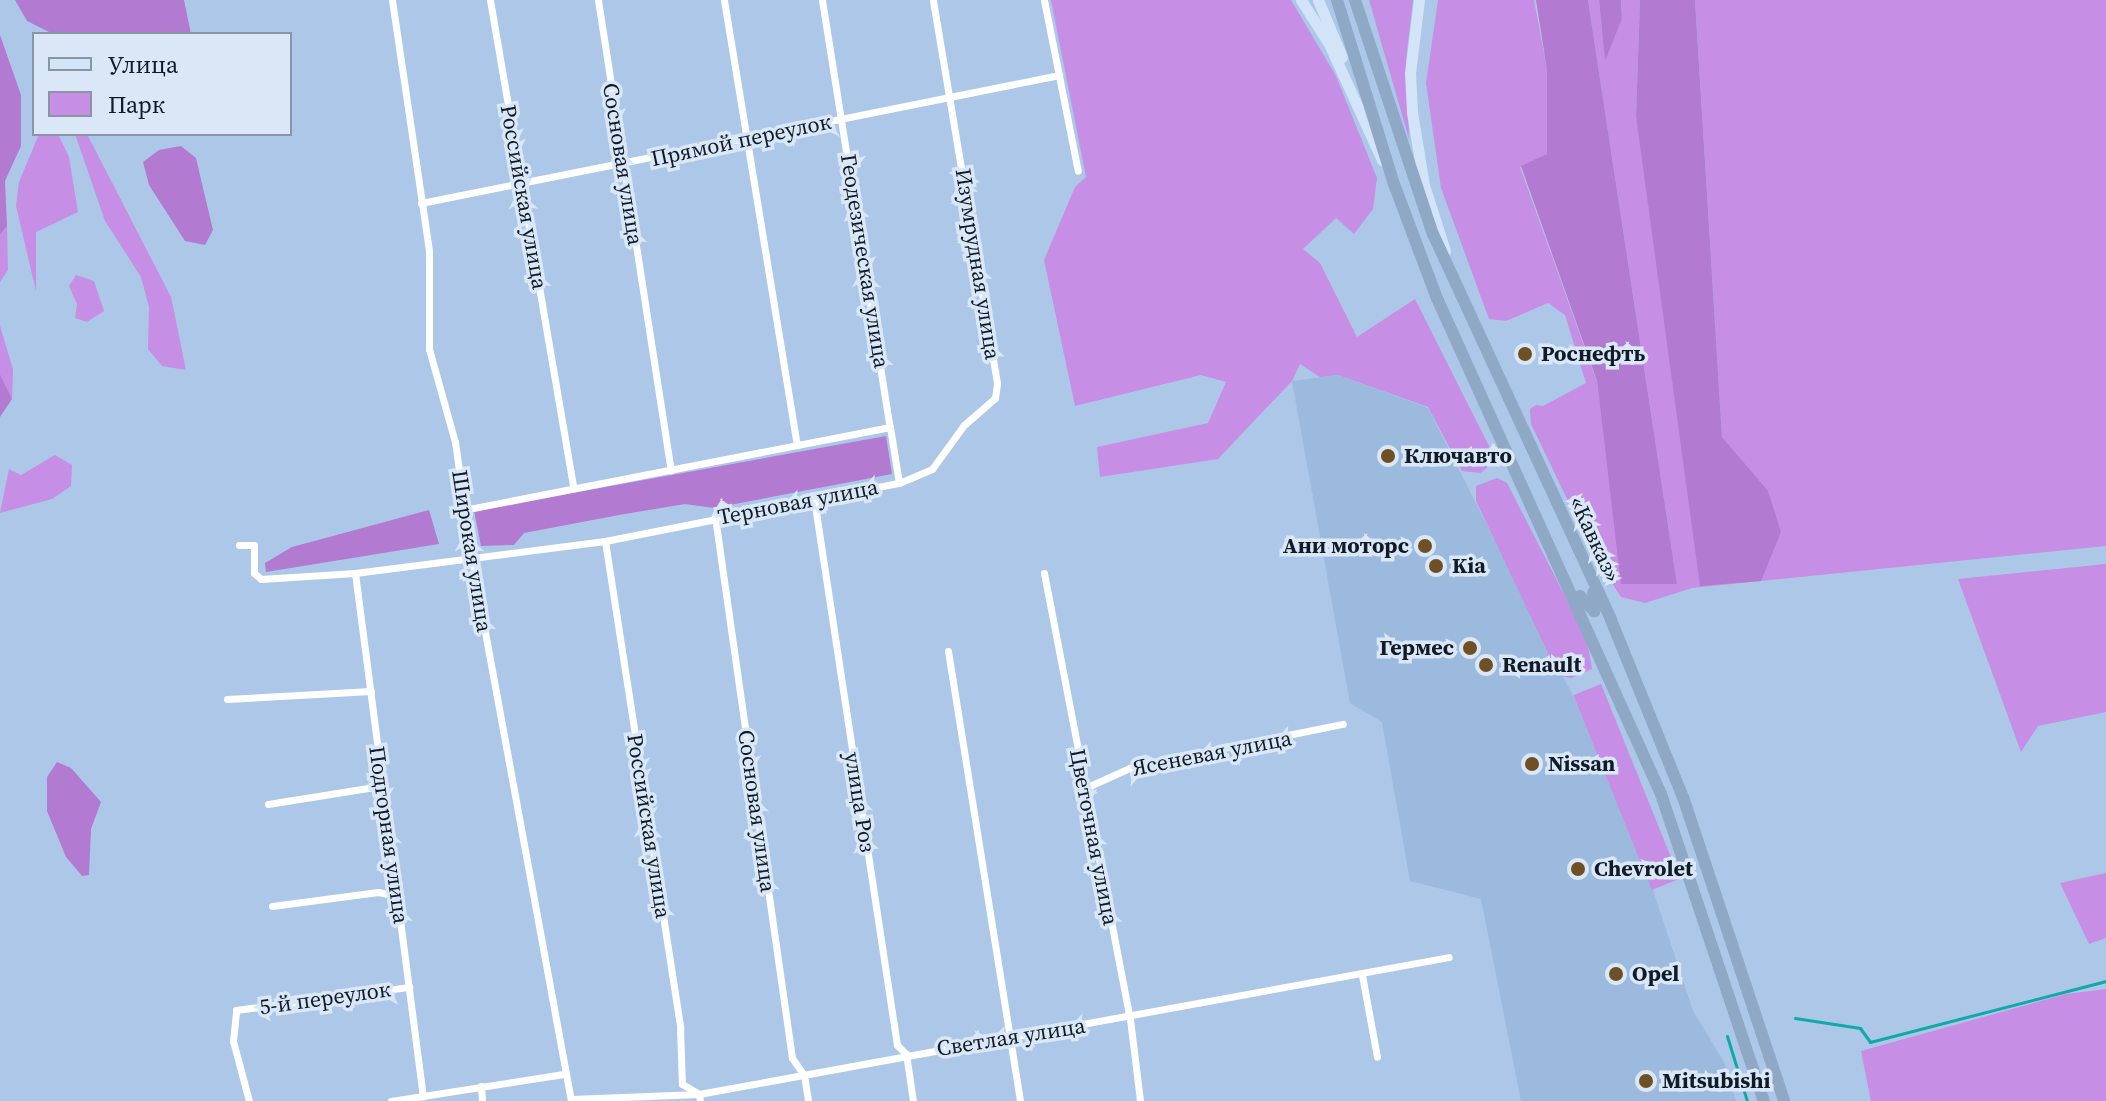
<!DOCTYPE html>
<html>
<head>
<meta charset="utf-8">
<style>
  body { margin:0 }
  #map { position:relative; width:2106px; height:1101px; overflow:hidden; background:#acc7e7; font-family:"Source Serif 4",serif }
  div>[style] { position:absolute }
  .built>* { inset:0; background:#9bbade }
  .green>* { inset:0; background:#c68fe5; transform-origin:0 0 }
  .forest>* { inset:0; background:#b37ad2 }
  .stream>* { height:3px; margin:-1.5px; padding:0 1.5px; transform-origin:1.5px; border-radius:1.5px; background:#10a9a7 }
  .street>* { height:7px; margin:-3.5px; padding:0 3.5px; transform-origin:3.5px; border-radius:3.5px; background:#fff }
  .primary>* { height:11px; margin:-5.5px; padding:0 5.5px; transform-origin:5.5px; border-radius:5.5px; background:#d3e4f9 }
  .highway>* { height:12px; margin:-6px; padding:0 6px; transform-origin:6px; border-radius:6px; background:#8fa8c6 }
  .dots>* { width:22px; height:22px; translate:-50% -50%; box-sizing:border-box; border:4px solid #d9e7f7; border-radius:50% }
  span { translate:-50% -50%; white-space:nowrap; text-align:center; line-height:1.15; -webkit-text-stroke:7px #d9e7f7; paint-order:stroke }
  .street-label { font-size:22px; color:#111b27 }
  .poi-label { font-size:22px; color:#111b27; font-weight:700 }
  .left { translate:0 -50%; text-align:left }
  .right { translate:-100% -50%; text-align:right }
  .legend { position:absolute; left:32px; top:32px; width:260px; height:104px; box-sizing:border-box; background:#d9e7f7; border:2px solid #8995a4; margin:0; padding:10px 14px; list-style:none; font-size:24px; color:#111b27 }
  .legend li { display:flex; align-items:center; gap:16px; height:40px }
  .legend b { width:40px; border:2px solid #8995a4 }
</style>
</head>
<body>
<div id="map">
  <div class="built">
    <i style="clip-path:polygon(1338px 375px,1428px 408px,1573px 696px,1653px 890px,1693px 1011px,1724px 1062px,1736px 1101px,1521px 1101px,1481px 899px,1410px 881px,1382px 722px,1350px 703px,1292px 381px)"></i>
  </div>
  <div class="green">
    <i style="clip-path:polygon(1051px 0,1291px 0,1336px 76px,1377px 178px,1373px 209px,1354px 234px,1336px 218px,1303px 249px,1320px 263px,1357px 337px,1415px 299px,1490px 448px,1487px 468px,1480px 473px,1462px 471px,1428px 407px,1338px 375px,1320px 377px,1300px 364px,1292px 381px,1218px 459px,1100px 477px,1097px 447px,1208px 423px,1226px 382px,1201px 375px,1075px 406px,1044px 260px,1075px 187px,1086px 177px)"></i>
    <i style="clip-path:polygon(1369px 0,1413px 0,1406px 60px,1409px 139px)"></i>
    <i style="clip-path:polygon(1438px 0,1534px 0,1547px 69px,1547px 155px,1520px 167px,1597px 382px,1622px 584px,1677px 584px,1588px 0,1599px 0,1605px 59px,1622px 19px,1621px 0,1640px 0,1636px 116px,1722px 437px,1695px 0,2106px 0,2106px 546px,1692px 588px,1645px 603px,1621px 597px,1593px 553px,1531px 424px,1530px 409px,1536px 405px,1543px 406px,1586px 383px,1565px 315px,1548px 303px,1506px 321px,1489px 319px,1441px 188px,1426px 83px)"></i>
    <i style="clip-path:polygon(39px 134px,58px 134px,69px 157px,78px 212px,36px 232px,36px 291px,16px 206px,19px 182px)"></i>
    <i style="clip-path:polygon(75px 134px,87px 134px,171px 297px,186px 370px,162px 366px,148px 349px,149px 307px,141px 277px,105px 221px)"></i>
    <i style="clip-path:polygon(7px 226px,8px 270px,0 282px,0 235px)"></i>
    <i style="clip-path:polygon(76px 275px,94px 281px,104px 311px,87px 322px,75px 318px,77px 304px,69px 286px)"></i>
    <i style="clip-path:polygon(0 326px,13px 369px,12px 399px,0 374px)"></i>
    <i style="clip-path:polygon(55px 455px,72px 465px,71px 486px,52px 499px,0 513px,9px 469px,21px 475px)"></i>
    <i style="clip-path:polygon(1497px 478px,1507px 483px,1587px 639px,1592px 669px,1571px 678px,1561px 676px,1550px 657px,1476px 501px,1476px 486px)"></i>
    <i style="clip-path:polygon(2106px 564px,2106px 712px,2038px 726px,2021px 752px,1958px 579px)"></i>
    <i style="left:1601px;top:684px;width:210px;height:30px;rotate:68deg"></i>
    <i style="clip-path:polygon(2106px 873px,2106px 938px,2089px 944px,2060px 883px)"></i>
    <i style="clip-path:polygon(2106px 989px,2106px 1101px,1871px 1101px,1861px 1051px,2066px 994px)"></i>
  </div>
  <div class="forest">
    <i style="clip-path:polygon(15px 0,184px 0,191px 34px,53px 34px,27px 21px)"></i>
    <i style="clip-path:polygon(1536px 0,1588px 0,1677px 584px,1621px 584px,1597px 381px,1521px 166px,1547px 154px,1547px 70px)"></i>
    <i style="clip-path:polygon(1599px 0,1621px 0,1622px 19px,1605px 61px)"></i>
    <i style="clip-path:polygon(1640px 0,1695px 0,1722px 437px,1768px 491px,1781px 532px,1761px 581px,1700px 586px,1636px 116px)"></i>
    <i style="clip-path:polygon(0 35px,21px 95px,21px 146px,5px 181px,7px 226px,0 235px)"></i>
    <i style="clip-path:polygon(181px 146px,196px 158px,203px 188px,213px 230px,205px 245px,185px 241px,149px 185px,143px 162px,159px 150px)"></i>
    <i style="clip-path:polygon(0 374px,12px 399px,0 417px)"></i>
    <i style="clip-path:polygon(886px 436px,892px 474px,714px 508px,685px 504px,619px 515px,524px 533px,514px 545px,481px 546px,474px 511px)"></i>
    <i style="clip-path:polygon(429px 510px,439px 544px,266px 572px,265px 563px,292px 547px)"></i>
    <i style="clip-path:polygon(57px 762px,71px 768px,101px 802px,91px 829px,89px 875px,82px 876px,66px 857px,47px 811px,47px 777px)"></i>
  </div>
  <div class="stream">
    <i style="left:1795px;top:1018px;width:66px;rotate:8.7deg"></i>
    <i style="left:1860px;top:1028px;width:17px;rotate:54deg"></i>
    <i style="left:1870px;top:1042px;width:244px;rotate:-14.5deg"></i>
    <i style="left:1727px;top:1036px;width:68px;rotate:72.9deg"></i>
  </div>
  <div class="street">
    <i style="left:392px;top:0;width:255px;rotate:81.6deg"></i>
    <i style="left:429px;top:252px;width:97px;rotate:90deg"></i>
    <i style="left:429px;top:349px;width:97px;rotate:74.4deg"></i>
    <i style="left:455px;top:442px;width:120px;rotate:81.9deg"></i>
    <i style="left:472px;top:561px;width:549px;rotate:79.61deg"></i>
    <i style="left:490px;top:0;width:495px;rotate:80.3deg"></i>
    <i style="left:598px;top:0;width:476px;rotate:81.2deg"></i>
    <i style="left:724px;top:0;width:451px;rotate:80.7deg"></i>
    <i style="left:822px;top:0;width:432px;rotate:81deg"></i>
    <i style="left:1044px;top:0;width:174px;rotate:78.8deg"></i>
    <i style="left:421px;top:203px;width:651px;rotate:-11.34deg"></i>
    <i style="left:899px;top:483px;width:36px;rotate:-23deg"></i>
    <i style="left:932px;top:469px;width:54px;rotate:-54deg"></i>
    <i style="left:964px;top:425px;width:41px;rotate:-41.1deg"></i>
    <i style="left:995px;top:398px;width:15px;rotate:-82deg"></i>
    <i style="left:997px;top:383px;width:388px;rotate:-99.5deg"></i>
    <i style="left:814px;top:499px;width:552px;rotate:81.36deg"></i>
    <i style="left:897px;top:1045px;width:13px;rotate:45deg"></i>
    <i style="left:906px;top:1054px;width:48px;rotate:81.5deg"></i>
    <i style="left:715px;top:517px;width:546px;rotate:81.9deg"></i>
    <i style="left:792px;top:1058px;width:21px;rotate:55deg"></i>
    <i style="left:804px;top:1075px;width:26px;rotate:81deg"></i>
    <i style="left:605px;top:541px;width:493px;rotate:81.2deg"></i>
    <i style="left:680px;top:1028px;width:56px;rotate:88deg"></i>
    <i style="left:682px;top:1084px;width:20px;rotate:30deg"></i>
    <i style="left:699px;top:1094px;width:7px;rotate:82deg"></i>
    <i style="left:239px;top:545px;width:15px"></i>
    <i style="left:254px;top:545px;width:28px;rotate:90deg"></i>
    <i style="left:254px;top:573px;width:9px;rotate:41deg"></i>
    <i style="left:261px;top:579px;width:94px;rotate:-3.7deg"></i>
    <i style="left:355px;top:573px;width:252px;rotate:-7.3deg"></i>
    <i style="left:605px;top:541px;width:300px;rotate:-11.2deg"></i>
    <i style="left:899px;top:483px;width:57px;rotate:-99.1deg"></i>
    <i style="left:890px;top:427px;width:434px;rotate:169deg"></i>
    <i style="left:355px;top:573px;width:528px;rotate:82.61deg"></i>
    <i style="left:1044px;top:573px;width:454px;rotate:79.1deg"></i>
    <i style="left:1130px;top:1019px;width:83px;rotate:83deg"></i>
    <i style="left:948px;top:651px;width:456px;rotate:80.9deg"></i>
    <i style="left:227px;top:699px;width:144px;rotate:-3.2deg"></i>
    <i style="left:1083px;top:789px;width:56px;rotate:-24.3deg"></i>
    <i style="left:1134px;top:766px;width:213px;rotate:-11.4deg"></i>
    <i style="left:268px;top:804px;width:114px;rotate:-9.1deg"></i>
    <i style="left:272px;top:906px;width:107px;rotate:-7.5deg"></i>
    <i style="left:378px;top:892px;width:19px;rotate:12deg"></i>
    <i style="left:1362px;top:975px;width:83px;rotate:79.6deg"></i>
    <i style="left:481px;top:1086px;width:15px;rotate:86deg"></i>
    <i style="left:571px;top:1099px;width:128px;rotate:-2.2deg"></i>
    <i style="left:699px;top:1094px;width:762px;rotate:-10.35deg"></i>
    <i style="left:249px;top:1101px;width:62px;rotate:-104.9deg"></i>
    <i style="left:233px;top:1041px;width:31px;rotate:-84deg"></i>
    <i style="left:236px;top:1010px;width:175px;rotate:-7.6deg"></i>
    <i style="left:391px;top:1101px;width:175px;rotate:-8.9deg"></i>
  </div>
  <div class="primary">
    <i style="left:1301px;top:0;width:52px;rotate:57.5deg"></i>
    <i style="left:1329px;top:44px;width:128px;rotate:65.4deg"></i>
    <i style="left:1318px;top:0;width:62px;rotate:67.2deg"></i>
    <i style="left:1419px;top:0;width:74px;rotate:97deg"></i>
    <i style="left:1410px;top:73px;width:39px;rotate:87deg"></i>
    <i style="left:1412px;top:112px;width:74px;rotate:80.7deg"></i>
    <i style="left:1424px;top:185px;width:69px;rotate:72.3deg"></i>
  </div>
  <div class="highway">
    <i style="left:1337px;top:0;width:193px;rotate:72.8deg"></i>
    <i style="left:1394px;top:184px;width:120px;rotate:69.4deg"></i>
    <i style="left:1436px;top:296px;width:546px;rotate:65.69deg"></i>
    <i style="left:1661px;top:794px;width:324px;rotate:71.5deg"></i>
    <i style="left:1355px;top:0;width:247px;rotate:71.6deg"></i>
    <i style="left:1433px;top:234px;width:425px;rotate:65.2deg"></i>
    <i style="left:1611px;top:620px;width:191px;rotate:67.9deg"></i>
    <i style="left:1683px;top:797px;width:320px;rotate:71.6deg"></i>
    <i style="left:1580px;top:596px;width:21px;rotate:47deg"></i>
    <i style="left:1594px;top:611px;width:7px;rotate:-63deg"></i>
    <i style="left:1597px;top:605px;width:13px;rotate:-108deg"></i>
  </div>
  <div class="dots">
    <i style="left:1525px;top:354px;background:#6f5025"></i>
    <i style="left:1388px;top:456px;background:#6f5025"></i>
    <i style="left:1425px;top:546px;background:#6f5025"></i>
    <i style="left:1436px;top:566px;background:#6f5025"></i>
    <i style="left:1470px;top:648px;background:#6f5025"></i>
    <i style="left:1486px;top:665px;background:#6f5025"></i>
    <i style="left:1532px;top:764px;background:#6f5025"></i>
    <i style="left:1578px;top:869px;background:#6f5025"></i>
    <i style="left:1616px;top:974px;background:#6f5025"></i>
    <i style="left:1646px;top:1081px;background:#6f5025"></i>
  </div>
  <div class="street-label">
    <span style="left:741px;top:140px;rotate:-12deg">Прямой переулок</span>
    <span style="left:623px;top:164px;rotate:81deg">Сосновая улица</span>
    <span style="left:524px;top:197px;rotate:80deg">Российская улица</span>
    <span style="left:865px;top:261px;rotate:81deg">Геодезическая улица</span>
    <span style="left:978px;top:264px;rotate:81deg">Изумрудная улица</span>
    <span style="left:798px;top:502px;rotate:-11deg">Терновая улица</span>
    <span style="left:1595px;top:539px;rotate:65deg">«Кавказ»</span>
    <span style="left:472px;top:551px;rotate:81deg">Широкая улица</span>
    <span style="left:1212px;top:753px;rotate:-11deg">Ясеневая улица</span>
    <span style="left:860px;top:802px;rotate:81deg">улица Роз</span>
    <span style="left:757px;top:811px;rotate:82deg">Сосновая улица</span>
    <span style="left:649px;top:826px;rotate:81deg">Российская улица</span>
    <span style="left:389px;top:835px;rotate:82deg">Подгорная улица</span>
    <span style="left:1094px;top:837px;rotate:79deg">Цветочная улица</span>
    <span style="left:325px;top:998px;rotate:-8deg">5-й переулок</span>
    <span style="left:1011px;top:1037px;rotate:-9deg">Светлая улица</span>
  </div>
  <div class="poi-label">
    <span class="left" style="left:1541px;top:354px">Роснефть</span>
    <span class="left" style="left:1404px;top:456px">Ключавто</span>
    <span class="right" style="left:1409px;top:546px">Ани моторс</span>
    <span class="left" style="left:1452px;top:566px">Kia</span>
    <span class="right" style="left:1454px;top:648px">Гермес</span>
    <span class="left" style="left:1502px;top:665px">Renault</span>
    <span class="left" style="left:1548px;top:764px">Nissan</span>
    <span class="left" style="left:1594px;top:869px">Chevrolet</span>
    <span class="left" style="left:1632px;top:974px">Opel</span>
    <span class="left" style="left:1662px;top:1081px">Mitsubishi</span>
  </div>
  <ul class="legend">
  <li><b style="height:10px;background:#d3e4f9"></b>Улица</li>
  <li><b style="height:22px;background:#c68fe5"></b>Парк</li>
  </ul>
</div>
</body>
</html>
